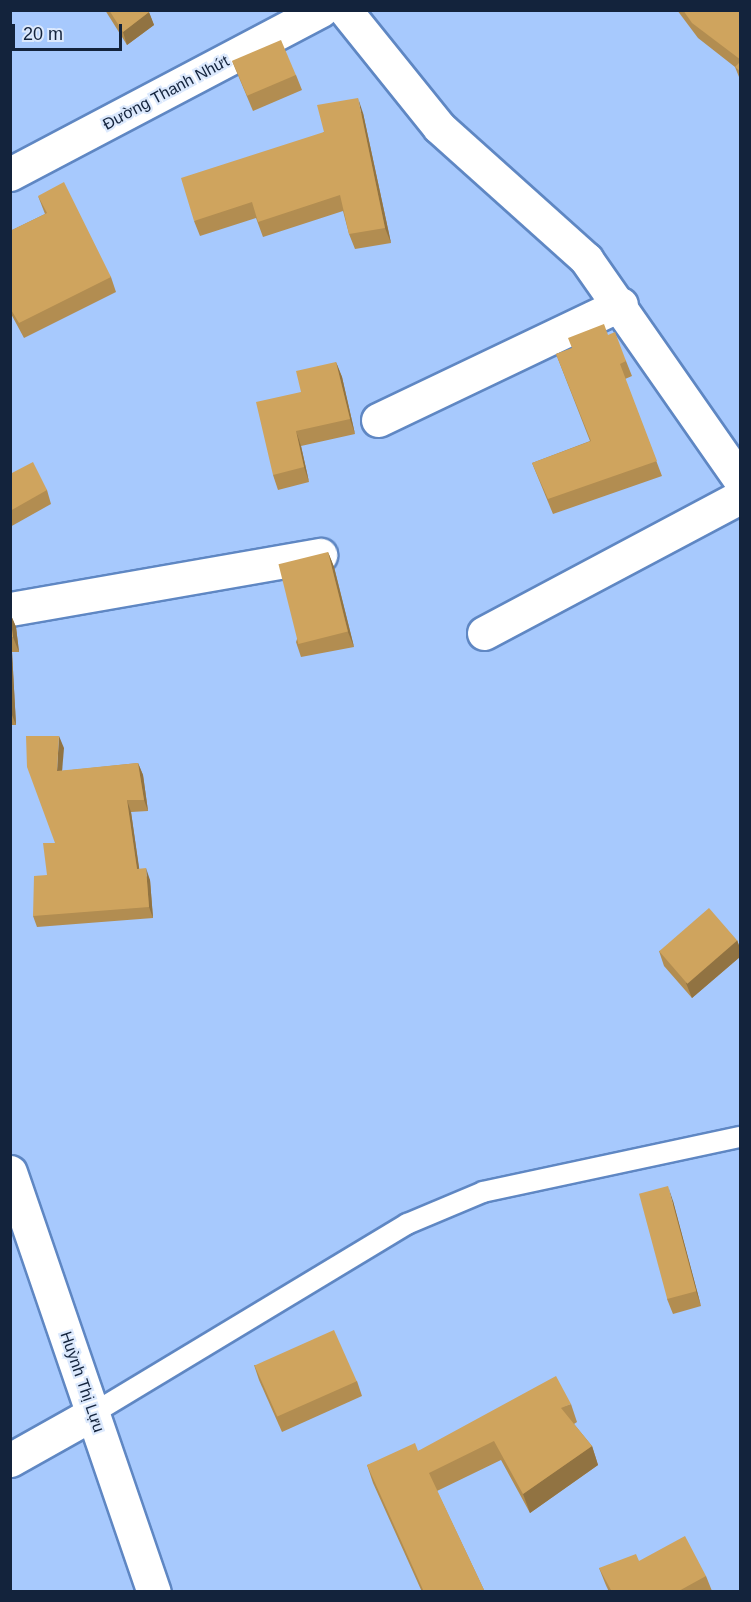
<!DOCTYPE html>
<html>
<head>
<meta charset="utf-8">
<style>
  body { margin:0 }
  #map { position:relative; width:751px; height:1602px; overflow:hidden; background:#a7c9fd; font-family:Helvetica,sans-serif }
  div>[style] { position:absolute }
  .roads { filter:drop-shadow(2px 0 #5f87c3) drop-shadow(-2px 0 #5f87c3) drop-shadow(0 2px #5f87c3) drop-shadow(0 -2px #5f87c3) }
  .service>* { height:20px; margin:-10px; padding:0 10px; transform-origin:10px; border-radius:10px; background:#fff }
  .minor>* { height:33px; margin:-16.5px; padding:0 16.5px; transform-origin:16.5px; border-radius:16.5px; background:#fff }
  .tertiary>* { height:33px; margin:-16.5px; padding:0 16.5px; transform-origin:16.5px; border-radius:16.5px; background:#fff }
  .wall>* { inset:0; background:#b28d51 }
  .shaded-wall>* { inset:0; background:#917342 }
  .building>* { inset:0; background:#cfa45e; transform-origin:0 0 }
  span { translate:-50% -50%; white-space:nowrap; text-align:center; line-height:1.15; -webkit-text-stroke:4.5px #dce9fd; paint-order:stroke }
  .street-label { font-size:16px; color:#13233c }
  .frame { position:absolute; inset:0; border:12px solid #13233c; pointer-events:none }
  .scale { position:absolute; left:12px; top:24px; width:110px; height:27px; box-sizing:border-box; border:3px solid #13233c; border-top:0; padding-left:8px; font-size:18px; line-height:21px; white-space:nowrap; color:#13233c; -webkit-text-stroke:4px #dce9fd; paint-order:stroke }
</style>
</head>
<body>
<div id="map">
  <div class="roads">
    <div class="service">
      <i style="left:92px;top:1414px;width:368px;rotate:-31.1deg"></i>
      <i style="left:407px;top:1224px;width:82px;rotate:-22.8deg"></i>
      <i style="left:483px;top:1192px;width:263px;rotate:-12.1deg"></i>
    </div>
    <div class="minor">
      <i style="left:345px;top:10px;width:150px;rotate:51.2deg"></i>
      <i style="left:439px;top:127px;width:198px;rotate:41.9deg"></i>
      <i style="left:586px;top:259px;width:269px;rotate:55.1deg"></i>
      <i style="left:10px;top:174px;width:352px;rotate:-27.8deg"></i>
      <i style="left:378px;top:420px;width:269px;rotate:-25.5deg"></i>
      <i style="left:10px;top:609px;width:315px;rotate:-9.9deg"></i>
      <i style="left:484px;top:633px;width:290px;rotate:-28deg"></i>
      <i style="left:10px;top:1460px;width:94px;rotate:-29.3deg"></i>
    </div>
    <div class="tertiary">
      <i style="left:10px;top:1172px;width:444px;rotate:71.1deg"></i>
    </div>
  </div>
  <div class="wall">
    <i style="clip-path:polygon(105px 10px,148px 10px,154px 25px,127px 45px)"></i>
    <i style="clip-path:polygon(677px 10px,741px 10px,741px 82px,735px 67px,698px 38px)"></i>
    <i style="clip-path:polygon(232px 61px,296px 75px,302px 90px,253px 111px)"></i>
    <i style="clip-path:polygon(363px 113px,391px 243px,355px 249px,349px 234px,343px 211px,263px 237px,256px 218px,200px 236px,194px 221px,324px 132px)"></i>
    <i style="clip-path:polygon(38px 196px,111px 277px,116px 292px,24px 338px,10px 312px,10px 231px,45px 214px)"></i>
    <i style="clip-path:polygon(608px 335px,626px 361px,632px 376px,625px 379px,662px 476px,553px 514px,532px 463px,590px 441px,556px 354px)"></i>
    <i style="clip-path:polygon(336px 362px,342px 377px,355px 434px,301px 446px,309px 482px,278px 490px,273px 475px,301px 392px)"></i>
    <i style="clip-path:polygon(10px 474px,47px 490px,51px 504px,10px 527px)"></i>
    <i style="clip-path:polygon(328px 552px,334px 567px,354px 647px,301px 657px,296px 642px)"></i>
    <i style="clip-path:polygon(10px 613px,16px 627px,19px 652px,12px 652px,16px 725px,10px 725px)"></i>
    <i style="clip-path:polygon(64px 748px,62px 771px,138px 763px,143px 775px,148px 811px,131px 812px,139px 869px,150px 880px,153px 918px,37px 927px,33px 916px,47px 875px,55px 843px)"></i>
    <i style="clip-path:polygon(737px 940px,741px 951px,741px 956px,692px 998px,664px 966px,659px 951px)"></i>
    <i style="clip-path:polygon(673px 1201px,701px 1306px,673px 1314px,667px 1299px)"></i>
    <i style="clip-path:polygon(254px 1365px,357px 1381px,362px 1396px,282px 1432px,259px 1380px)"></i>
    <i style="clip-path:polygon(571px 1404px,577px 1422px,574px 1424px,592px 1446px,598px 1465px,530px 1513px,501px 1460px,437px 1491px,485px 1592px,422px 1592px,373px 1483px,367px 1465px,418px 1451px)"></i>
    <i style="clip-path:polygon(599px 1568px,706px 1576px,712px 1591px,710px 1592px,609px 1592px,605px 1583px)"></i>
  </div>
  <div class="shaded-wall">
    <i style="clip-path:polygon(149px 12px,154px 25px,127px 45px,123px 32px)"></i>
    <i style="clip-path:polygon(358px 98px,363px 113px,391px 243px,385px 228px)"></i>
    <i style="clip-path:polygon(336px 362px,342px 377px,355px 434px,350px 419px)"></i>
    <i style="clip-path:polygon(296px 431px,301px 446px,309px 482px,304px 467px)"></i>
    <i style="clip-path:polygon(328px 552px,334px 567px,354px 647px,348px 632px)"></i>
    <i style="clip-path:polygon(10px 613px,16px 627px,19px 652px,13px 637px)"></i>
    <i style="clip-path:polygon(10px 648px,12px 652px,16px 725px,10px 710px)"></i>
    <i style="clip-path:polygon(59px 736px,64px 748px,61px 783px,57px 771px)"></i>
    <i style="clip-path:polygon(138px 763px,143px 775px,148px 811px,144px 800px)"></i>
    <i style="clip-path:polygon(127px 800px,131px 812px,141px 881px,137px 869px)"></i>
    <i style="clip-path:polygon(146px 868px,150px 880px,153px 918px,149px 907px)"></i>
    <i style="clip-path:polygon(737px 940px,741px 951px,741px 956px,692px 998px,686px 983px)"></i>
    <i style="clip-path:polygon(668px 1186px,673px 1201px,701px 1306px,696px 1291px)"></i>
    <i style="clip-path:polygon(592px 1446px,598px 1465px,530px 1513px,523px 1494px)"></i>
  </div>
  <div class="building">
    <i style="clip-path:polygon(109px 10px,148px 10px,149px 12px,123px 32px)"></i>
    <i style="clip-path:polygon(683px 10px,741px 10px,741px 60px,692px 23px)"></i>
    <i style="left:281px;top:40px;width:38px;height:53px;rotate:67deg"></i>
    <i style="clip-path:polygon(741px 61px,741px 72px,735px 67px)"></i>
    <i style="clip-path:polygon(358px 98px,385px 228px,349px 234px,340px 195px,258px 222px,252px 202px,194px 221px,181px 178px,324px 132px,317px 105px)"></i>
    <i style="clip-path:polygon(64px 182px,111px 277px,19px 323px,10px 308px,10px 231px,47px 213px,38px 196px)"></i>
    <i style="clip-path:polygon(604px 324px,608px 335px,615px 332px,626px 361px,620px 364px,657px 461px,548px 499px,532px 463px,591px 441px,556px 354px,572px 348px,568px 338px)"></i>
    <i style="clip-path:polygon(336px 362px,350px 419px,296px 431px,304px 467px,273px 475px,256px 402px,301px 392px,296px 371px)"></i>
    <i style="clip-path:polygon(33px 462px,47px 490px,10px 511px,10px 474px)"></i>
    <i style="left:328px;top:552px;width:82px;height:51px;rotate:76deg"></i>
    <i style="clip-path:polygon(10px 615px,13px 637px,10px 637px)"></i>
    <i style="clip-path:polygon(26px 736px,59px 736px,57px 771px,138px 763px,144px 800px,127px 800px,137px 869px,146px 868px,149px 907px,33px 916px,34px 876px,47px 875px,43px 843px,55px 843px,27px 767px)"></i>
    <i style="left:709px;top:908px;width:43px;height:66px;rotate:49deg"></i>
    <i style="left:668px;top:1186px;width:109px;height:30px;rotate:75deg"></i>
    <i style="left:334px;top:1330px;width:56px;height:87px;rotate:66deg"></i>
    <i style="clip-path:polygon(556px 1376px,571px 1404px,561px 1408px,592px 1446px,523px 1494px,494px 1441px,429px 1473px,485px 1592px,424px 1592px,367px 1465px,415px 1443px,418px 1451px)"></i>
    <i style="clip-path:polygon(685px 1536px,706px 1576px,677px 1592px,612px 1592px,599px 1568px,636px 1554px,639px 1561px)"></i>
  </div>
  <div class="street-label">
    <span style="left:166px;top:93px;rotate:-28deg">Đường Thanh Nhứt</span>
    <span style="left:82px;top:1382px;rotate:71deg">Huỳnh Thị Lựu</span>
  </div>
  <div class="frame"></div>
  <div class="scale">20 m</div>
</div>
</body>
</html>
